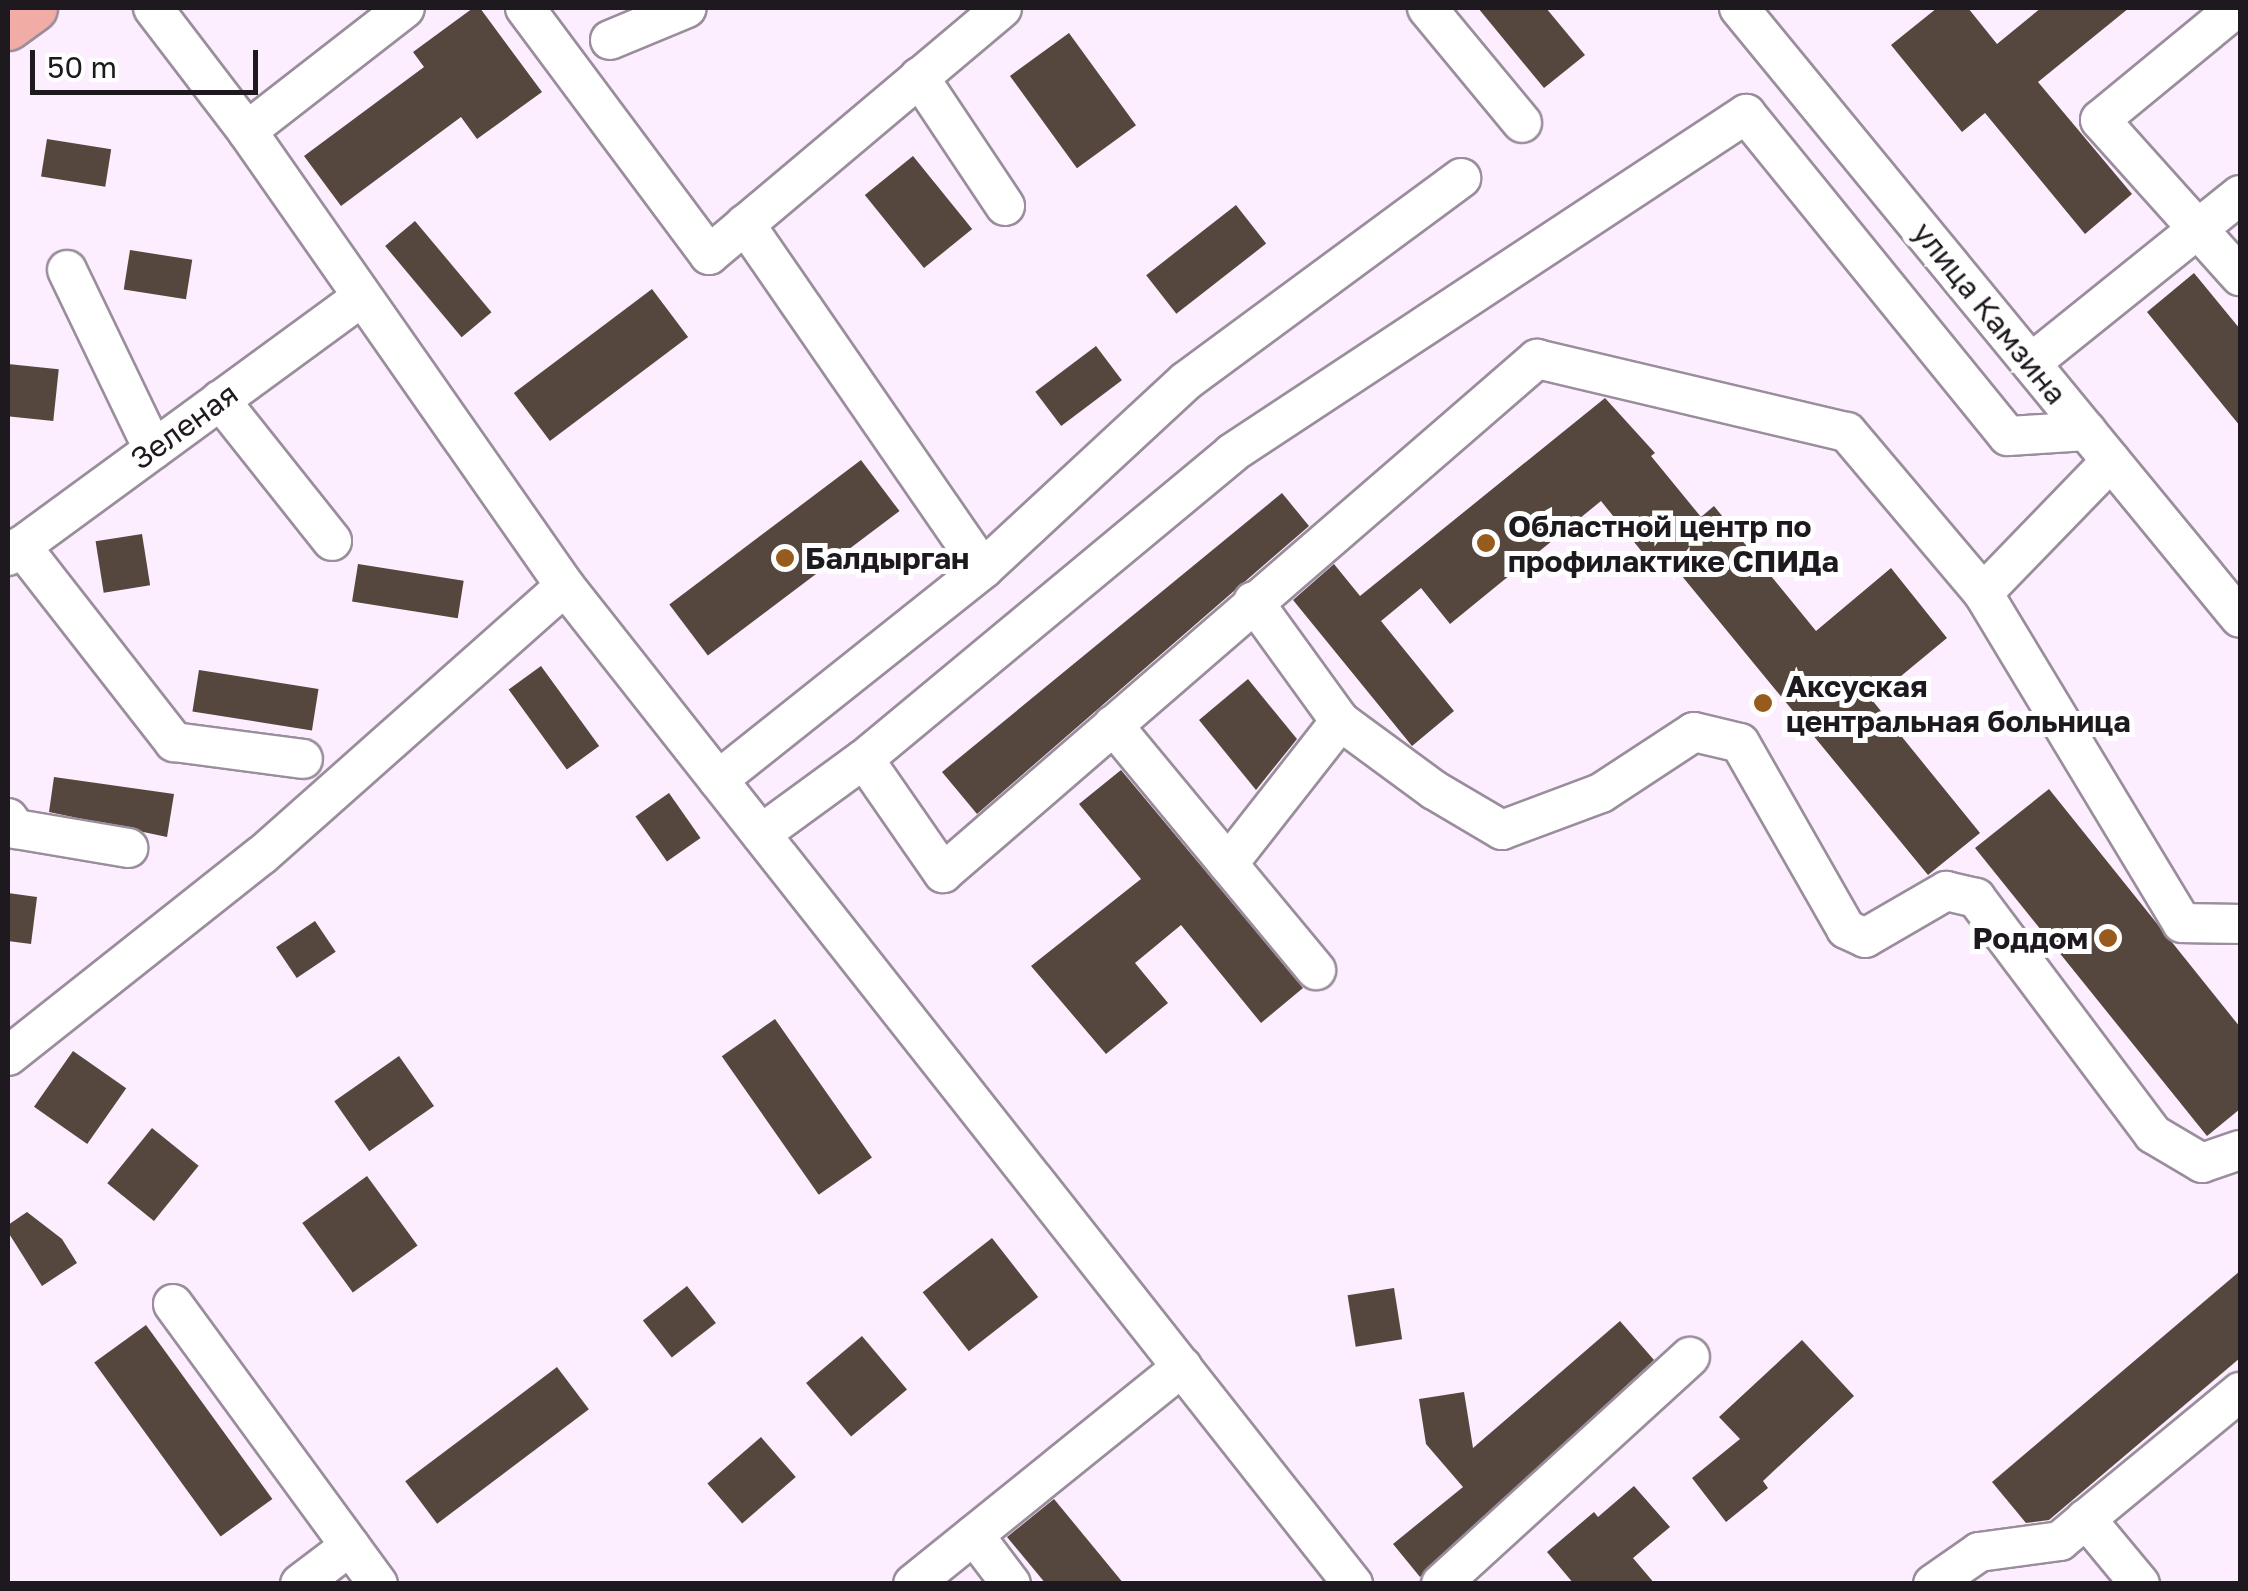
<!DOCTYPE html>
<html>
<head>
<meta charset="utf-8">
<style>
  body { margin:0 }
  #map { position:relative; width:2248px; height:1591px; overflow:hidden; background:#fceefe; font-family:"Golos Text",sans-serif }
  div>[style] { position:absolute }
  .building>* { inset:0; background:#56473e; transform-origin:0 0 }
  .roads { filter:drop-shadow(2px 0 #9a8d9c) drop-shadow(-2px 0 #9a8d9c) drop-shadow(0 2px #9a8d9c) drop-shadow(0 -2px #9a8d9c) }
  .minor>* { height:38px; margin:-19px; padding:0 19px; transform-origin:19px; border-radius:19px; background:#fff }
  .major>* { height:48px; margin:-24px; padding:0 24px; transform-origin:24px; border-radius:24px; background:#f1aca5 }
  .dots>* { width:28px; height:28px; translate:-50% -50%; box-sizing:border-box; border:5px solid #fff; border-radius:50% }
  span { translate:-50% -50%; white-space:nowrap; text-align:center; line-height:1.15; -webkit-text-stroke:10px #fff; paint-order:stroke }
  .street-label { font-size:30px; color:#1e191e }
  .poi-label { font-size:30px; color:#1e191e; font-weight:700 }
  .left { translate:0 -50%; text-align:left }
  .right { translate:-100% -50%; text-align:right }
  .frame { position:absolute; inset:0; border:10px solid #1e191e; pointer-events:none }
  .scale { position:absolute; left:30px; top:50px; width:228px; height:45px; box-sizing:border-box; border:5px solid #1e191e; border-top:0; padding-left:12px; font-size:30px; line-height:35px; white-space:nowrap; color:#1e191e; -webkit-text-stroke:8px #fff; paint-order:stroke }
</style>
</head>
<body>
<div id="map">
  <div class="building">
    <i style="clip-path:polygon(473px 8px,480px 8px,542px 92px,477px 139px,461px 117px,341px 206px,304px 156px,424px 67px,413px 52px)"></i>
    <i style="clip-path:polygon(1478px 8px,1546px 8px,1585px 55px,1544px 88px)"></i>
    <i style="clip-path:polygon(1937px 8px,1968px 8px,1997px 44px,2041px 8px,2129px 8px,2038px 82px,2132px 194px,2085px 234px,1985px 113px,1962px 132px,1891px 45px)"></i>
    <i style="left:1069px;top:33px;width:114px;height:73px;rotate:54deg"></i>
    <i style="left:47px;top:139px;width:65px;height:38px;rotate:9deg"></i>
    <i style="left:913px;top:156px;width:94px;height:62px;rotate:51deg"></i>
    <i style="left:1236px;top:205px;width:49px;height:114px;rotate:52deg"></i>
    <i style="left:415px;top:221px;width:119px;height:39px;rotate:50deg"></i>
    <i style="left:130px;top:250px;width:63px;height:40px;rotate:9deg"></i>
    <i style="clip-path:polygon(2194px 273px,2240px 329px,2240px 426px,2147px 312px)"></i>
    <i style="left:652px;top:289px;width:60px;height:173px;rotate:53deg"></i>
    <i style="left:1096px;top:346px;width:43px;height:76px;rotate:53deg"></i>
    <i style="left:8px;top:364px;width:51px;height:52px;rotate:6deg"></i>
    <i style="clip-path:polygon(1605px 398px,1655px 453px,1651px 456px,1701px 517px,1714px 506px,1816px 631px,1891px 568px,1947px 638px,1872px 700px,1980px 833px,1928px 875px,1663px 553px,1651px 563px,1601px 501px,1450px 624px,1421px 588px,1381px 621px,1454px 711px,1412px 746px,1293px 600px,1334px 564px,1360px 596px)"></i>
    <i style="left:861px;top:460px;width:64px;height:240px;rotate:53deg"></i>
    <i style="clip-path:polygon(1282px 493px,1309px 526px,977px 814px,942px 772px)"></i>
    <i style="left:142px;top:534px;width:52px;height:47px;rotate:81deg"></i>
    <i style="left:358px;top:564px;width:107px;height:38px;rotate:9deg"></i>
    <i style="left:541px;top:666px;width:99px;height:40px;rotate:54deg"></i>
    <i style="left:199px;top:670px;width:121px;height:42px;rotate:9deg"></i>
    <i style="clip-path:polygon(1248px 679px,1297px 739px,1256px 790px,1199px 720px)"></i>
    <i style="clip-path:polygon(1121px 770px,1303px 988px,1261px 1023px,1181px 925px,1135px 963px,1168px 1003px,1106px 1054px,1031px 966px,1141px 879px,1079px 804px)"></i>
    <i style="clip-path:polygon(54px 777px,174px 794px,167px 837px,49px 812px)"></i>
    <i style="clip-path:polygon(2049px 789px,2240px 1027px,2240px 1109px,2207px 1136px,1975px 848px)"></i>
    <i style="left:669px;top:793px;width:55px;height:41px;rotate:55deg"></i>
    <i style="clip-path:polygon(8px 893px,37px 897px,31px 944px,8px 941px)"></i>
    <i style="left:315px;top:921px;width:37px;height:47px;rotate:56deg"></i>
    <i style="left:775px;top:1019px;width:169px;height:65px;rotate:55deg"></i>
    <i style="left:73px;top:1051px;width:65px;height:68px;rotate:35deg"></i>
    <i style="left:399px;top:1056px;width:61px;height:79px;rotate:55deg"></i>
    <i style="left:152px;top:1128px;width:60px;height:71px;rotate:39deg"></i>
    <i style="left:367px;top:1176px;width:86px;height:80px;rotate:54deg"></i>
    <i style="clip-path:polygon(27px 1212px,62px 1239px,77px 1263px,42px 1286px,8px 1232px,8px 1225px)"></i>
    <i style="left:992px;top:1238px;width:75px;height:88px;rotate:52deg"></i>
    <i style="clip-path:polygon(2240px 1271px,2240px 1358px,2049px 1520px,2026px 1523px,1992px 1482px)"></i>
    <i style="left:687px;top:1286px;width:47px;height:56px;rotate:52deg"></i>
    <i style="left:1394px;top:1288px;width:52px;height:47px;rotate:81deg"></i>
    <i style="clip-path:polygon(1620px 1321px,1654px 1360px,1420px 1577px,1393px 1544px,1463px 1487px,1426px 1444px,1419px 1399px,1464px 1392px,1473px 1448px)"></i>
    <i style="left:146px;top:1325px;width:215px;height:64px;rotate:54deg"></i>
    <i style="left:862px;top:1336px;width:70px;height:73px;rotate:50deg"></i>
    <i style="clip-path:polygon(1802px 1340px,1854px 1396px,1763px 1481px,1768px 1488px,1726px 1522px,1692px 1478px,1740px 1439px,1719px 1417px)"></i>
    <i style="left:557px;top:1367px;width:53px;height:190px;rotate:53deg"></i>
    <i style="left:761px;top:1437px;width:53px;height:71px;rotate:49deg"></i>
    <i style="clip-path:polygon(1634px 1486px,1670px 1527px,1633px 1558px,1655px 1584px,1574px 1584px,1547px 1552px,1594px 1512px,1598px 1517px)"></i>
    <i style="clip-path:polygon(1054px 1499px,1124px 1584px,1046px 1584px,1007px 1537px)"></i>
  </div>
  <div class="roads">
    <div class="minor">
      <i style="left:153px;top:8px;width:155px;rotate:52.6deg"></i>
      <i style="left:247px;top:131px;width:555px;rotate:55.05deg"></i>
      <i style="left:565px;top:586px;width:1272px;rotate:51.71deg"></i>
      <i style="left:525px;top:8px;width:308px;rotate:53.3deg"></i>
      <i style="left:709px;top:255px;width:383px;rotate:-40.1deg"></i>
      <i style="left:1427px;top:8px;width:149px;rotate:50.4deg"></i>
      <i style="left:1739px;top:8px;width:789px;rotate:50.6deg"></i>
      <i style="left:2236px;top:8px;width:176px;rotate:140.5deg"></i>
      <i style="left:2100px;top:120px;width:210px;rotate:48.1deg"></i>
      <i style="left:610px;top:40px;width:83px;rotate:-22.6deg"></i>
      <i style="left:919px;top:77px;width:155px;rotate:56.3deg"></i>
      <i style="left:247px;top:131px;width:200px;rotate:-37.9deg"></i>
      <i style="left:745px;top:224px;width:419px;rotate:55.4deg"></i>
      <i style="left:67px;top:270px;width:199px;rotate:64.3deg"></i>
      <i style="left:2031px;top:363px;width:268px;rotate:-38.8deg"></i>
      <i style="left:220px;top:400px;width:180px;rotate:51.5deg"></i>
      <i style="left:2111px;top:461px;width:184px;rotate:134.1deg"></i>
      <i style="left:1983px;top:593px;width:385px;rotate:58.9deg"></i>
      <i style="left:2182px;top:923px;width:58px;rotate:1deg"></i>
      <i style="left:21px;top:546px;width:249px;rotate:52deg"></i>
      <i style="left:174px;top:742px;width:130px;rotate:7.5deg"></i>
      <i style="left:8px;top:556px;width:436px;rotate:-36.2deg"></i>
      <i style="left:1340px;top:721px;width:117px;rotate:36.3deg"></i>
      <i style="left:1434px;top:790px;width:79px;rotate:30.5deg"></i>
      <i style="left:1502px;top:830px;width:106px;rotate:-20.5deg"></i>
      <i style="left:1601px;top:793px;width:111px;rotate:-33.3deg"></i>
      <i style="left:1694px;top:732px;width:47px;rotate:13.4deg"></i>
      <i style="left:1740px;top:743px;width:214px;rotate:60.3deg"></i>
      <i style="left:1846px;top:929px;width:21px;rotate:25deg"></i>
      <i style="left:1865px;top:938px;width:94px;rotate:-30.1deg"></i>
      <i style="left:1946px;top:891px;width:31px;rotate:13deg"></i>
      <i style="left:1976px;top:898px;width:295px;rotate:53.1deg"></i>
      <i style="left:2153px;top:1134px;width:57px;rotate:30.6deg"></i>
      <i style="left:2202px;top:1163px;width:40px;rotate:-18.9deg"></i>
      <i style="left:1113px;top:725px;width:180px;rotate:50.4deg"></i>
      <i style="left:1228px;top:864px;width:182px;rotate:-51.9deg"></i>
      <i style="left:1340px;top:721px;width:148px;rotate:-125.9deg"></i>
      <i style="left:864px;top:759px;width:139px;rotate:55.3deg"></i>
      <i style="left:943px;top:873px;width:786px;rotate:-40.87deg"></i>
      <i style="left:1537px;top:359px;width:318px;rotate:13.3deg"></i>
      <i style="left:1847px;top:432px;width:211px;rotate:49.8deg"></i>
      <i style="left:718px;top:780px;width:339px;rotate:-38.5deg"></i>
      <i style="left:983px;top:569px;width:277px;rotate:-42.8deg"></i>
      <i style="left:1186px;top:381px;width:342px;rotate:-36.4deg"></i>
      <i style="left:8px;top:818px;width:14px;rotate:54deg"></i>
      <i style="left:16px;top:829px;width:114px;rotate:9.6deg"></i>
      <i style="left:761px;top:834px;width:127px;rotate:-36.1deg"></i>
      <i style="left:864px;top:759px;width:479px;rotate:-39.7deg"></i>
      <i style="left:1232px;top:453px;width:616px;rotate:-33.41deg"></i>
      <i style="left:1746px;top:114px;width:415px;rotate:50.9deg"></i>
      <i style="left:2008px;top:436px;width:79px;rotate:-3.6deg"></i>
      <i style="left:1228px;top:864px;width:138px;rotate:50.3deg"></i>
      <i style="left:8px;top:1056px;width:324px;rotate:-38.4deg"></i>
      <i style="left:262px;top:855px;width:405px;rotate:-41.6deg"></i>
      <i style="left:173px;top:1304px;width:347px;rotate:53.8deg"></i>
      <i style="left:974px;top:1535px;width:61px;rotate:52.9deg"></i>
      <i style="left:300px;top:1584px;width:63px;rotate:-37.2deg"></i>
      <i style="left:913px;top:1584px;width:346px;rotate:-38.9deg"></i>
      <i style="left:1441px;top:1584px;width:337px;rotate:-42.4deg"></i>
      <i style="left:1933px;top:1584px;width:56px;rotate:-34.8deg"></i>
      <i style="left:1979px;top:1552px;width:82px;rotate:-7.7deg"></i>
      <i style="left:2060px;top:1541px;width:34px;rotate:-40deg"></i>
      <i style="left:2140px;top:1584px;width:85px;rotate:-129.7deg"></i>
      <i style="left:2086px;top:1519px;width:200px;rotate:-39.5deg"></i>
    </div>
    <div class="major">
      <i style="left:8px;top:26px;width:31px;rotate:-36deg"></i>
    </div>
  </div>
  <div class="dots">
    <i style="left:1486px;top:543px;background:#985b1e"></i>
    <i style="left:785px;top:558px;background:#985b1e"></i>
    <i style="left:1763px;top:703px;background:#985b1e"></i>
    <i style="left:2108px;top:938px;background:#985b1e"></i>
  </div>
  <div class="street-label">
    <span style="left:1990px;top:313px;rotate:51deg">улица Камзина</span>
    <span style="left:184px;top:426px;rotate:-36deg">Зеленая</span>
  </div>
  <div class="poi-label">
    <span class="left" style="left:1508px;top:543px">Областной центр по<br>профилактике СПИДа</span>
    <span class="left" style="left:805px;top:558px">Балдырган</span>
    <span class="left" style="left:1786px;top:703px">Аксуская<br>центральная больница</span>
    <span class="right" style="left:2088px;top:938px">Роддом</span>
  </div>
  <div class="frame"></div>
  <div class="scale">50 m</div>
</div>
</body>
</html>
